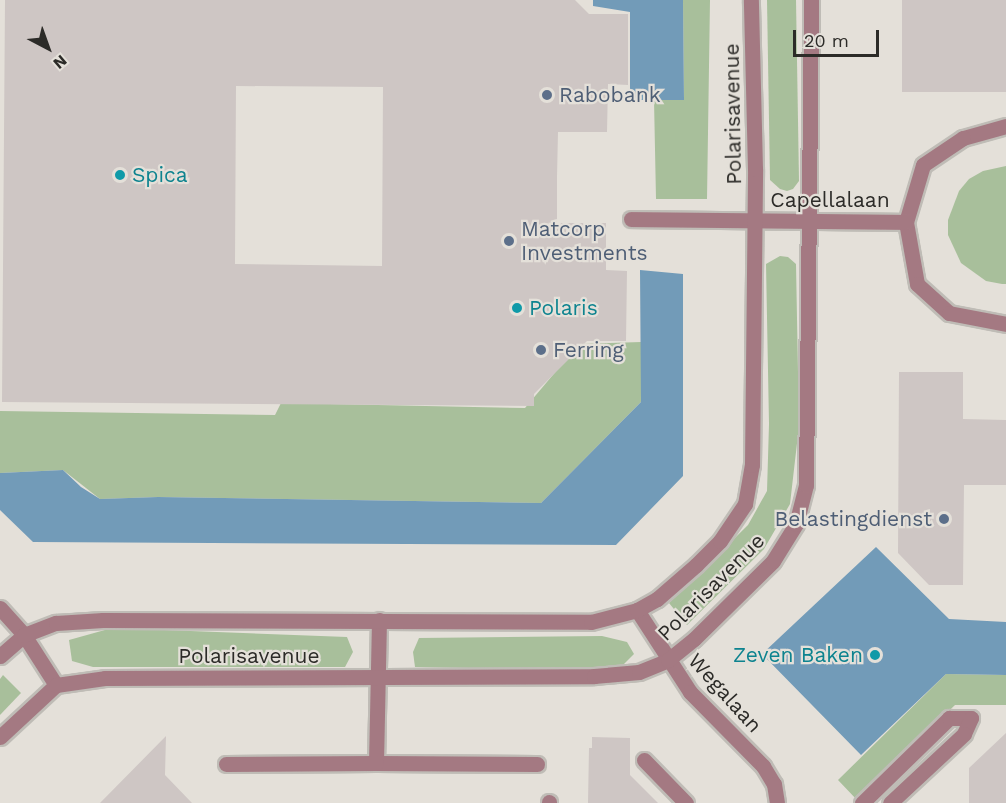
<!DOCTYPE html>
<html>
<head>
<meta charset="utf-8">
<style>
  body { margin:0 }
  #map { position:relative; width:1006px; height:803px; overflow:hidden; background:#e4e0d9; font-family:"Work Sans",sans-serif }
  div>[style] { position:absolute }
  .green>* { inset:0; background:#a8bf9b }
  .water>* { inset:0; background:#729bb8 }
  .building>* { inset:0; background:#cec6c4; transform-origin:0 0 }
  .roads { filter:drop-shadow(2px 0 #bfbcb6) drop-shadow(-2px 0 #bfbcb6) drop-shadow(0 2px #bfbcb6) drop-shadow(0 -2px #bfbcb6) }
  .minor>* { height:15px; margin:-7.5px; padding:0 7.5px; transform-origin:7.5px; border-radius:7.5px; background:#a47982 }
  .dots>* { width:16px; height:16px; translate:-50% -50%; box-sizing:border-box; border:3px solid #e4e0d9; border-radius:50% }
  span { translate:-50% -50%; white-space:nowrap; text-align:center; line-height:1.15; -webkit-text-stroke:4.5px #e4e0d9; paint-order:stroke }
  .service-label { font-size:21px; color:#4e5e75 }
  .left { translate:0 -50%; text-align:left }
  .right { translate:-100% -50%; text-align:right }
  .street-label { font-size:21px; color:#2c2b28 }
  .culture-label { font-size:21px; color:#0d838f }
  .north { position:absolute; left:18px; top:18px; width:60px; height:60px; -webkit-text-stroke:4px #e4e0d9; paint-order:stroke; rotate:139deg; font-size:16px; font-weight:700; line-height:24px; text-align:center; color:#2c2b28 }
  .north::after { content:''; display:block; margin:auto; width:21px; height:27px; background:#2c2b28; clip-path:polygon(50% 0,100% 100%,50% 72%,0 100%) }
  .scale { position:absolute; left:793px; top:30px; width:86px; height:27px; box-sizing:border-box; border:3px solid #2c2b28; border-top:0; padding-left:8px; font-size:18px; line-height:21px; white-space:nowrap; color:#2c2b28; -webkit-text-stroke:4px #e4e0d9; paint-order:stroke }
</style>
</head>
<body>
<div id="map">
  <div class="green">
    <i style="clip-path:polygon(683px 0,710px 0,707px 199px,656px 199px,654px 100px,684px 100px)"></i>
    <i style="clip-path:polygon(767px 0,796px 0,799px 181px,793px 189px,787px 191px,780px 189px,770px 180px)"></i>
    <i style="clip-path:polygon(1006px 166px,1006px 284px,1002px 284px,986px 281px,961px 263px,948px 235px,948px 220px,959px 191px,969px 179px,983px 171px)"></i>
    <i style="clip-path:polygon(780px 256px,788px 257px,796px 264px,799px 426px,790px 504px,764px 549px,687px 625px,669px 603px,748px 525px,767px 491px,769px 424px,766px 264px)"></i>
    <i style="clip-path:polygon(641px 342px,641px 402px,541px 503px,158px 497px,100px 499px,63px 470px,0 473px,0 411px,275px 415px,281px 403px,525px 408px,579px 344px)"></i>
    <i style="clip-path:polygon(112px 628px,347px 637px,353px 652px,345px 667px,93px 667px,72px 661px,69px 640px)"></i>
    <i style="clip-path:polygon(602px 636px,627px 642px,634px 654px,622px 666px,577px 670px,415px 667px,413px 652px,419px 638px)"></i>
    <i style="clip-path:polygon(946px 674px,1006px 675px,1006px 705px,955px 705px,857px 800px,838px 780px)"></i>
    <i style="clip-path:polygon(3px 675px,21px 693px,0 715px,0 679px)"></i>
  </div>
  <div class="water">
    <i style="clip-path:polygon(593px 0,683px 0,684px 100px,630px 100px,630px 12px,593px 6px)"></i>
    <i style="clip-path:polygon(640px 270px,683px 274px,683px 476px,616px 545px,33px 542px,0 510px,0 473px,63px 470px,81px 487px,100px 499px,158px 497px,541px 503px,641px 402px)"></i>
    <i style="clip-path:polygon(876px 547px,949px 619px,1006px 622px,1006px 675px,946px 674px,861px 755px,762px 654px)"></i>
  </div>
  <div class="building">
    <i style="clip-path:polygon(evenodd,5px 0,575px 0,589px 14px,628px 14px,628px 85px,608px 84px,607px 132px,558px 132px,557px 177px,557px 223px,606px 223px,606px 270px,627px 271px,626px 341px,587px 341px,534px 394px,534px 406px,2px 402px,5px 0,236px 86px,383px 87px,382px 266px,235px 264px,236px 86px)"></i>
    <i style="left:902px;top:0;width:104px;height:92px"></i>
    <i style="clip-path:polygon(899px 372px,963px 372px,963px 419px,1006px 420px,1006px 485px,964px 485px,963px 585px,929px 585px,898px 553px)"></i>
    <i style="clip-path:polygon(1006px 733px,1006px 803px,969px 803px,969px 768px)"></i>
    <i style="clip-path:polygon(166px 736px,165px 775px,192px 803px,100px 803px)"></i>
    <i style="clip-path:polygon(592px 737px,630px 738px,630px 775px,658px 803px,588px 803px,589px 748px,592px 748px)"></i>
  </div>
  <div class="roads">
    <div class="minor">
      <i style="left:1006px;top:126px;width:45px;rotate:164.4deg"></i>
      <i style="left:963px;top:138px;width:48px;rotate:146deg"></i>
      <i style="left:923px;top:165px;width:59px;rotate:106.6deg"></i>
      <i style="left:906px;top:222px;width:63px;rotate:79.9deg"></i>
      <i style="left:917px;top:284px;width:43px;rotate:42.2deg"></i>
      <i style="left:949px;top:313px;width:58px;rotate:10.9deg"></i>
      <i style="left:631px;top:219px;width:275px;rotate:0.6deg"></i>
      <i style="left:0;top:608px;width:36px;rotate:48deg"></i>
      <i style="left:24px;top:635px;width:59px;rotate:57.4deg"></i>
      <i style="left:637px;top:610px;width:98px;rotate:57.1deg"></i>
      <i style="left:690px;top:692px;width:104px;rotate:45.4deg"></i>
      <i style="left:763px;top:766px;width:21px;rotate:59deg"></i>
      <i style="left:774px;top:784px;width:19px;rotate:81deg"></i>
      <i style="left:379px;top:620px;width:143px;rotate:91.2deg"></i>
      <i style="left:376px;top:763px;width:161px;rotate:0.4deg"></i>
      <i style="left:0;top:656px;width:32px;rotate:-41deg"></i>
      <i style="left:24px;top:635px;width:34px;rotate:-21deg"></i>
      <i style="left:56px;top:623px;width:47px;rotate:-3.7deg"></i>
      <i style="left:103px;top:620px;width:488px;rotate:0.2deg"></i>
      <i style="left:591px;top:622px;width:48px;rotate:-14.6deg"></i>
      <i style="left:637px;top:610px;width:23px;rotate:-29deg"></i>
      <i style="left:657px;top:599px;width:52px;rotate:-41.1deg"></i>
      <i style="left:696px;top:565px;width:34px;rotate:-45deg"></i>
      <i style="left:720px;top:541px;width:45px;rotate:-56deg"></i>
      <i style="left:745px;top:504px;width:40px;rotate:-80deg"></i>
      <i style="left:752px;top:465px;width:296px;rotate:-89.4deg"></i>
      <i style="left:755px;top:169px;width:169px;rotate:-91.4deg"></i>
      <i style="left:0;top:737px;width:76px;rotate:-42.9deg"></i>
      <i style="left:56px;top:685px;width:49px;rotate:-8.1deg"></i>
      <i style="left:105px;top:678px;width:489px;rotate:-0.2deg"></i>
      <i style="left:594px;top:676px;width:45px;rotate:-5.1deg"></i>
      <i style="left:639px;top:672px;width:31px;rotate:-22deg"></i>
      <i style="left:668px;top:660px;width:33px;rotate:-39deg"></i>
      <i style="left:694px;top:639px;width:111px;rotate:-44.6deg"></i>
      <i style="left:773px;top:561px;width:44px;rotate:-58.1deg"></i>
      <i style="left:796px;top:524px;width:40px;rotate:-75.6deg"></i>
      <i style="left:806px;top:485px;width:485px;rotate:-89.4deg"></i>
      <i style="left:644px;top:760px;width:60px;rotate:45.7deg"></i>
      <i style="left:226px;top:764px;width:150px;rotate:-0.4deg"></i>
      <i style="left:549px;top:803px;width:1px;rotate:-90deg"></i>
      <i style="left:862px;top:803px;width:122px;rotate:-44.3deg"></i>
      <i style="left:949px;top:718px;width:22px"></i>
      <i style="left:971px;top:718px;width:17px;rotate:114deg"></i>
      <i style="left:964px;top:734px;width:101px;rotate:137deg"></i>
    </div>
  </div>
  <div class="dots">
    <i style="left:547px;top:95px;background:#5c6f8a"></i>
    <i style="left:120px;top:175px;background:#0f9aa8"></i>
    <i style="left:509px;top:241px;background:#5c6f8a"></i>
    <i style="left:517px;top:308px;background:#0f9aa8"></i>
    <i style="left:541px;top:350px;background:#5c6f8a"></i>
    <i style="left:944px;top:519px;background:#5c6f8a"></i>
    <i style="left:875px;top:655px;background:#0f9aa8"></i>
  </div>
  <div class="service-label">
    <span class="left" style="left:559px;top:95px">Rabobank</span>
    <span class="left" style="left:521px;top:241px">Matcorp<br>Investments</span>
    <span class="left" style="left:553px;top:350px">Ferring</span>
    <span class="right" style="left:932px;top:519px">Belastingdienst</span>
  </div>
  <div class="street-label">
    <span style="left:733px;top:114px;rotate:-91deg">Polarisavenue</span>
    <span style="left:830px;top:200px">Capellalaan</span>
    <span style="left:711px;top:587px;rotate:-45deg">Polarisavenue</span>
    <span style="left:249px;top:656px">Polarisavenue</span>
    <span style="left:725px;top:693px;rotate:48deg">Wegalaan</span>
  </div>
  <div class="culture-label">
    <span class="left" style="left:132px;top:175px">Spica</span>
    <span class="left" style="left:529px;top:308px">Polaris</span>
    <span class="right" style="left:863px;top:655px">Zeven Baken</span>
  </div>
  <div class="north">N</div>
  <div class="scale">20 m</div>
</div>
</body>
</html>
